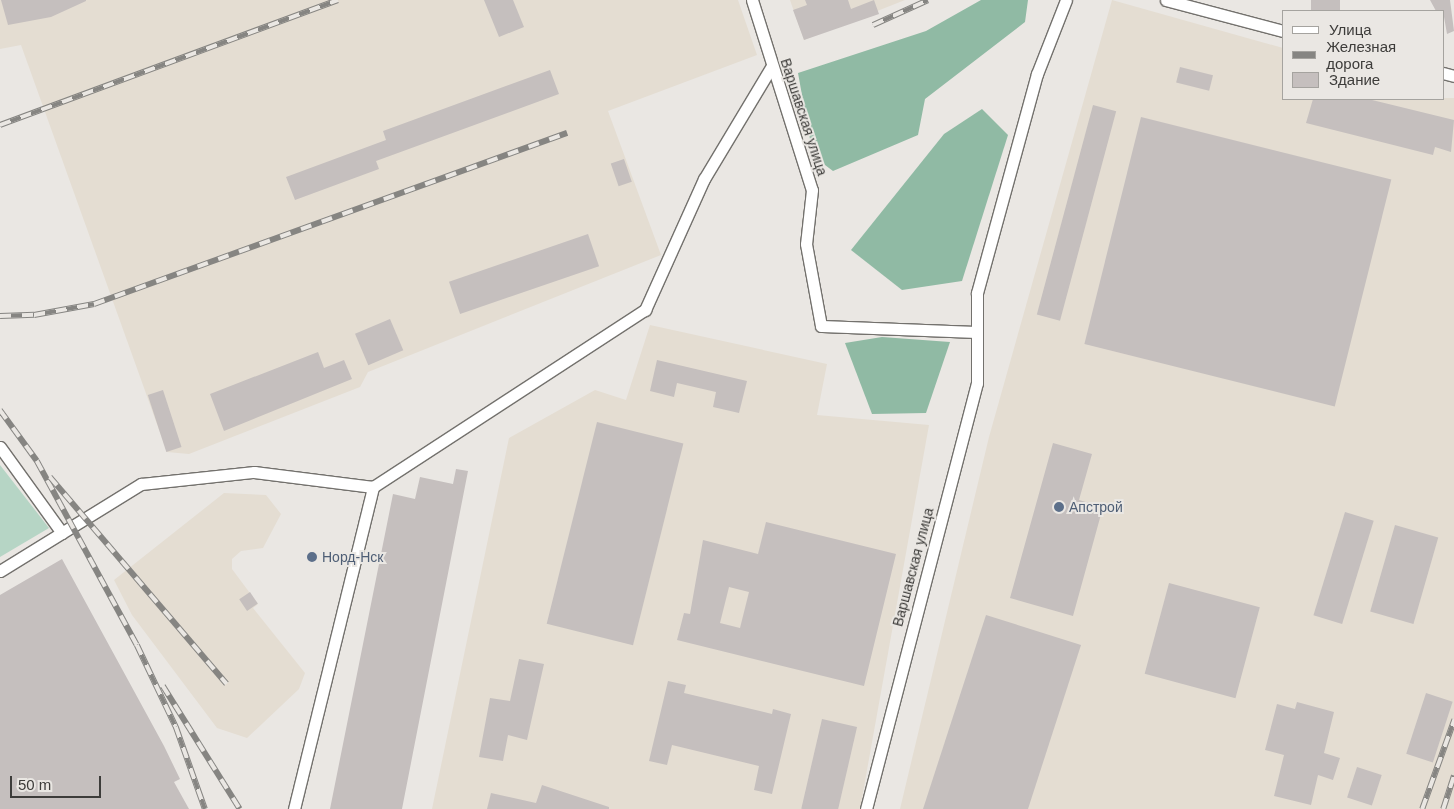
<!DOCTYPE html>
<html>
<head>
<meta charset="utf-8">
<style>
  body { margin:0 }
  #map { position:relative; width:1454px; height:809px; overflow:hidden; background:#eae7e3; font-family:Helvetica,sans-serif }
  div>[style] { position:absolute }
  .built>* { inset:0; background:#e4ddd2 }
  .green>* { inset:0; background:#b6d5c5 }
  .forest>* { inset:0; background:#90baa4 }
  .building>* { inset:0; background:#c5bfbe; transform-origin:0 0 }
  .roads { filter:drop-shadow(1px 0 #73716d) drop-shadow(-1px 0 #73716d) drop-shadow(0 1px #73716d) drop-shadow(0 -1px #73716d) }
  .street>* { height:11px; margin:-5.5px; padding:0 5.5px; transform-origin:5.5px; border-radius:5.5px; background:#fff }
  .rail>* { height:5.5px; margin-top:-2.75px; transform-origin:0; background:repeating-linear-gradient(90deg,#eae7e3 0 11px,#868582 0 22px); box-sizing:border-box; border-block:1px solid #868582 }
  .dots>* { width:14px; height:14px; translate:-50% -50%; box-sizing:border-box; border:2px solid #eae7e3; border-radius:50% }
  span { translate:-50% -50%; white-space:nowrap; text-align:center; line-height:1.15; -webkit-text-stroke:4px #eae7e3; paint-order:stroke }
  .street-label { font-size:14px; color:#3d3c3a }
  .service-label { font-size:14px; color:#4e5e75 }
  .left { translate:0 -50%; text-align:left }
  .legend { position:absolute; left:1282px; top:10px; width:162px; height:90px; box-sizing:border-box; background:#eae7e3; border:1px solid #a5a39f; margin:0; padding:6px 9px; list-style:none; font-size:15px; color:#3d3c3a }
  .legend li { display:flex; align-items:center; gap:10px; height:25px }
  .legend b { width:25px; border:1px solid #a5a39f }
  .scale { position:absolute; left:10px; top:776px; width:91px; height:22px; box-sizing:border-box; border:2px solid #3d3c3a; border-top:0; padding-left:6px; font-size:15px; line-height:18px; white-space:nowrap; color:#3d3c3a; -webkit-text-stroke:4px #eae7e3; paint-order:stroke }
</style>
</head>
<body>
<div id="map">
  <div class="built">
    <i style="clip-path:polygon(0 0,738px 0,757px 55px,608px 111px,661px 255px,368px 372px,360px 387px,189px 454px,167px 452px,21px 45px,0 49px)"></i>
    <i style="clip-path:polygon(790px 0,905px 0,804px 40px)"></i>
    <i style="clip-path:polygon(1112px 0,1283px 48px,1283px 99px,1454px 98px,1454px 809px,900px 809px,989px 437px)"></i>
    <i style="clip-path:polygon(650px 325px,827px 364px,817px 415px,929px 425px,860px 809px,432px 809px,509px 438px,595px 390px,626px 400px)"></i>
    <i style="clip-path:polygon(224px 493px,266px 495px,281px 514px,263px 548px,241px 551px,232px 559px,232px 569px,258px 604px,253px 608px,305px 673px,299px 689px,247px 738px,217px 728px,132px 615px,114px 580px)"></i>
  </div>
  <div class="green">
    <i style="clip-path:polygon(0 465px,49px 528px,0 557px)"></i>
  </div>
  <div class="forest">
    <i style="clip-path:polygon(981px 0,1028px 0,1025px 22px,925px 99px,918px 135px,833px 171px,813px 156px,798px 73px,926px 31px)"></i>
    <i style="clip-path:polygon(982px 109px,1008px 135px,962px 281px,902px 290px,851px 250px,944px 134px)"></i>
    <i style="clip-path:polygon(882px 337px,950px 342px,926px 413px,872px 414px,845px 343px)"></i>
  </div>
  <div class="building">
    <i style="clip-path:polygon(1px 0,86px 0,86px 1px,51px 17px,8px 25px)"></i>
    <i style="clip-path:polygon(484px 0,513px 0,524px 27px,499px 37px)"></i>
    <i style="clip-path:polygon(805px 0,848px 0,851px 9px,874px 0,879px 14px,804px 40px,793px 10px,807px 5px)"></i>
    <i style="left:1311px;top:0;width:29px;height:11px"></i>
    <i style="clip-path:polygon(1430px 0,1450px 0,1454px 31px,1447px 34px,1443px 11px,1436px 11px)"></i>
    <i style="left:1180px;top:67px;width:34px;height:16px;rotate:14deg"></i>
    <i style="clip-path:polygon(550px 70px,559px 94px,376px 161px,379px 169px,295px 200px,286px 177px,386px 140px,383px 131px)"></i>
    <i style="clip-path:polygon(1313px 99px,1368px 99px,1454px 120px,1451px 152px,1435px 147px,1433px 155px,1306px 123px)"></i>
    <i style="left:1093px;top:105px;width:24px;height:217px;rotate:15deg"></i>
    <i style="left:1141px;top:117px;width:258px;height:234px;rotate:14deg"></i>
    <i style="left:624px;top:159px;width:24px;height:14px;rotate:71deg"></i>
    <i style="left:588px;top:234px;width:34px;height:147px;rotate:71deg"></i>
    <i style="left:390px;top:319px;width:34px;height:38px;rotate:67deg"></i>
    <i style="clip-path:polygon(318px 352px,324px 368px,344px 360px,352px 379px,224px 431px,210px 394px)"></i>
    <i style="clip-path:polygon(657px 360px,747px 381px,739px 413px,713px 407px,716px 392px,677px 383px,674px 397px,650px 391px)"></i>
    <i style="left:163px;top:390px;width:60px;height:16px;rotate:72deg"></i>
    <i style="left:597px;top:422px;width:89px;height:208px;rotate:14deg"></i>
    <i style="clip-path:polygon(1053px 443px,1092px 454px,1079px 500px,1103px 507px,1073px 616px,1010px 598px)"></i>
    <i style="clip-path:polygon(456px 469px,468px 471px,402px 809px,330px 809px,393px 494px,415px 499px,420px 477px,453px 484px)"></i>
    <i style="left:1345px;top:512px;width:30px;height:108px;rotate:17deg"></i>
    <i style="clip-path:polygon(evenodd,766px 522px,896px 554px,864px 686px,677px 640px,684px 613px,690px 614px,703px 540px,758px 554px,766px 522px,729px 587px,749px 592px,740px 628px,720px 623px,729px 587px)"></i>
    <i style="left:1395px;top:525px;width:45px;height:90px;rotate:16deg"></i>
    <i style="clip-path:polygon(62px 559px,164px 746px,180px 779px,174px 782px,189px 809px,0 809px,0 595px)"></i>
    <i style="left:1169px;top:583px;width:94px;height:94px;rotate:15deg"></i>
    <i style="left:250px;top:592px;width:14px;height:13px;rotate:56deg"></i>
    <i style="clip-path:polygon(986px 615px,1081px 645px,1028px 809px,923px 809px)"></i>
    <i style="clip-path:polygon(519px 659px,544px 664px,527px 740px,508px 735px,503px 761px,479px 757px,490px 698px,510px 701px)"></i>
    <i style="clip-path:polygon(668px 681px,686px 685px,684px 693px,772px 714px,773px 709px,791px 714px,772px 794px,754px 790px,759px 766px,672px 745px,667px 765px,649px 761px)"></i>
    <i style="left:1426px;top:693px;width:28px;height:64px;rotate:18deg"></i>
    <i style="clip-path:polygon(1297px 702px,1334px 712px,1324px 753px,1340px 758px,1333px 780px,1318px 775px,1311px 805px,1274px 796px,1284px 755px,1265px 750px,1277px 704px,1295px 709px)"></i>
    <i style="left:822px;top:719px;width:36px;height:92px;rotate:13deg"></i>
    <i style="left:1357px;top:767px;width:26px;height:32px;rotate:18deg"></i>
    <i style="clip-path:polygon(542px 785px,609px 807px,609px 809px,487px 809px,491px 793px,536px 803px)"></i>
  </div>
  <div class="roads">
    <div class="street">
      <i style="left:752px;top:0;width:199px;rotate:72.5deg"></i>
      <i style="left:812px;top:190px;width:54px;rotate:96.3deg"></i>
      <i style="left:806px;top:244px;width:83px;rotate:79.6deg"></i>
      <i style="left:821px;top:326px;width:156px;rotate:2.2deg"></i>
      <i style="left:1166px;top:0;width:121px;rotate:14.8deg"></i>
      <i style="left:1443px;top:73px;width:11px;rotate:15deg"></i>
      <i style="left:0;top:447px;width:106px;rotate:54.2deg"></i>
      <i style="left:0;top:571px;width:166px;rotate:-31.7deg"></i>
      <i style="left:141px;top:484px;width:114px;rotate:-6.1deg"></i>
      <i style="left:254px;top:472px;width:120px;rotate:7.2deg"></i>
      <i style="left:373px;top:487px;width:325px;rotate:-33.1deg"></i>
      <i style="left:645px;top:310px;width:144px;rotate:-65.8deg"></i>
      <i style="left:704px;top:179px;width:132px;rotate:-59deg"></i>
      <i style="left:294px;top:809px;width:332px;rotate:-76.2deg"></i>
      <i style="left:866px;top:809px;width:440px;rotate:-75.4deg"></i>
      <i style="left:977px;top:383px;width:90px;rotate:-90deg"></i>
      <i style="left:977px;top:293px;width:227px;rotate:-74.7deg"></i>
      <i style="left:1037px;top:74px;width:79px;rotate:-68.6deg"></i>
    </div>
  </div>
  <div class="rail">
    <i style="left:873px;top:25px;width:60px;rotate:-24.4deg"></i>
    <i style="left:0;top:125px;width:360px;rotate:-20.3deg"></i>
    <i style="left:0;top:316px;width:34px;rotate:-2deg"></i>
    <i style="left:34px;top:315px;width:61px;rotate:-10.4deg"></i>
    <i style="left:94px;top:304px;width:503px;rotate:-19.88deg"></i>
    <i style="left:0;top:410px;width:63px;rotate:54deg"></i>
    <i style="left:37px;top:461px;width:209px;rotate:61.5deg"></i>
    <i style="left:137px;top:645px;width:91px;rotate:64.6deg"></i>
    <i style="left:176px;top:727px;width:87px;rotate:70.5deg"></i>
    <i style="left:50px;top:477px;width:272px;rotate:49.5deg"></i>
    <i style="left:163px;top:686px;width:145px;rotate:58deg"></i>
    <i style="left:1422px;top:809px;width:95px;rotate:-70.2deg"></i>
    <i style="left:1443px;top:809px;width:35px;rotate:-72deg"></i>
  </div>
  <div class="dots">
    <i style="left:1059px;top:507px;background:#5c6f8a"></i>
    <i style="left:312px;top:557px;background:#5c6f8a"></i>
  </div>
  <div class="street-label">
    <span style="left:804px;top:117px;rotate:72deg">Варшавская улица</span>
    <span style="left:913px;top:567px;rotate:-75deg">Варшавская улица</span>
  </div>
  <div class="service-label">
    <span class="left" style="left:1069px;top:507px">Апстрой</span>
    <span class="left" style="left:322px;top:557px">Норд-Нск</span>
  </div>
  <ul class="legend">
  <li><b style="height:6px;background:#fff"></b>Улица</li>
  <li><b style="height:6px;background:#868582"></b>Железная дорога</li>
  <li><b style="height:14px;background:#c5bfbe"></b>Здание</li>
  </ul>
  <div class="scale">50 m</div>
</div>
</body>
</html>
